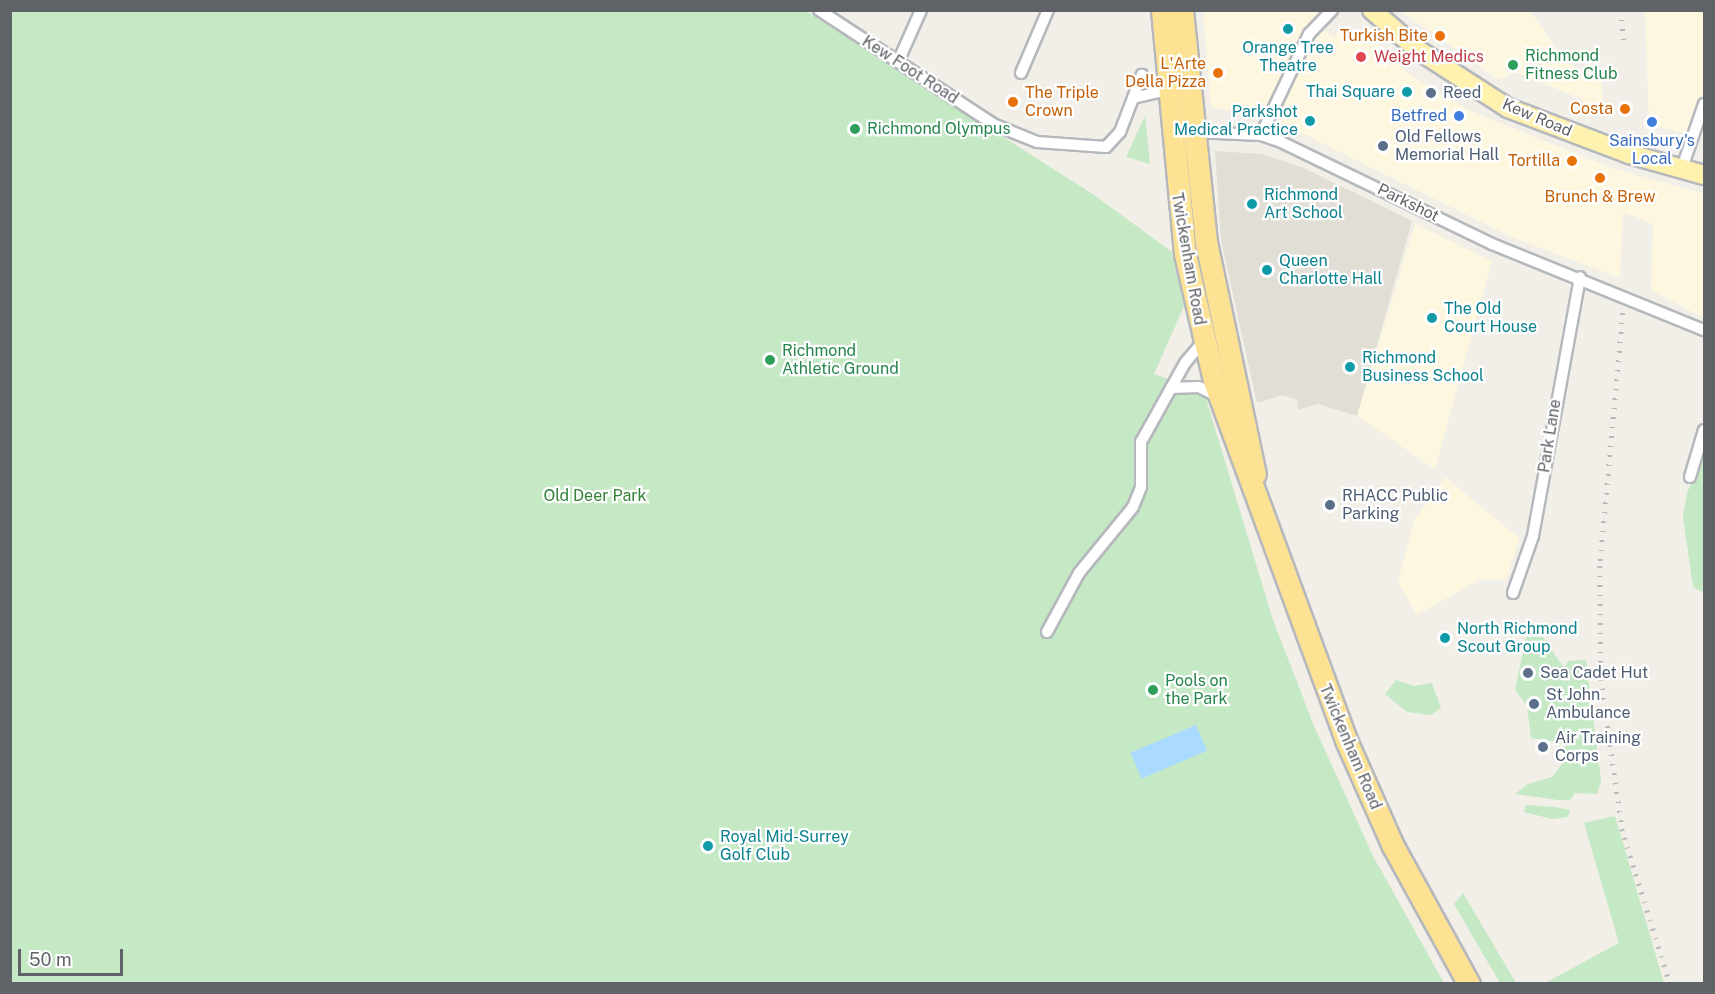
<!DOCTYPE html>
<html>
<head>
<meta charset="utf-8">
<style>
  body { margin:0 }
  #map { position:relative; width:1715px; height:994px; overflow:hidden; background:#f1efe8; font-family:"Public Sans",sans-serif }
  div>[style] { position:absolute }
  .commercial>* { inset:0; background:#fef7e0 }
  .education>* { inset:0; background:#e1ded6 }
  .green>* { inset:0; background:#c5e8c5 }
  .water>* { inset:0; background:#aadaff; transform-origin:0 0 }
  .roads { filter:drop-shadow(2px 0 #b5b8bc) drop-shadow(-2px 0 #b5b8bc) drop-shadow(0 2px #b5b8bc) drop-shadow(0 -2px #b5b8bc) }
  .street>* { height:10px; margin:-5px; padding:0 5px; transform-origin:5px; border-radius:5px; background:#fff }
  .primary>* { height:18px; margin:-9px; padding:0 9px; transform-origin:9px; border-radius:9px; background:#fff2af }
  .highway>* { height:21px; margin:-10.5px; padding:0 10.5px; transform-origin:10.5px; border-radius:10.5px; background:#fde293 }
  .rail>* { height:4.5px; margin-top:-2.25px; transform-origin:0; background:repeating-linear-gradient(90deg,#b6b7b8 0 1.5px,transparent 0 9.5px) }
  .dots>* { width:16px; height:16px; translate:-50% -50%; box-sizing:border-box; border:3px solid #fff; border-radius:50% }
  span { translate:-50% -50%; white-space:nowrap; text-align:center; line-height:1.15; -webkit-text-stroke:4.5px #fff; paint-order:stroke }
  .food-label { font-size:16px; color:#c56008 }
  .right { translate:-100% -50%; text-align:right }
  .left { translate:0 -50%; text-align:left }
  .culture-label { font-size:16px; color:#0d838f }
  .leisure-label { font-size:16px; color:#27864d }
  .health-label { font-size:16px; color:#be3a42 }
  .street-label { font-size:16px; color:#5f6368 }
  .service-label { font-size:16px; color:#4e5e75 }
  .shop-label { font-size:16px; color:#366cbe }
  .park-label { font-size:16px; color:#348238 }
  .frame { position:absolute; inset:0; border:12px solid #5f6368; pointer-events:none }
  .scale { position:absolute; left:18px; top:949px; width:105px; height:27px; box-sizing:border-box; border:3px solid #5f6368; border-top:0; padding-left:8px; font-size:18px; line-height:21px; white-space:nowrap; color:#5f6368; -webkit-text-stroke:4px #fff; paint-order:stroke }
</style>
</head>
<body>
<div id="map">
  <div class="commercial">
    <i style="clip-path:polygon(1203px 11px,1323px 11px,1315px 20px,1325px 30px,1334px 37px,1342px 27px,1367px 35px,1409px 74px,1466px 109px,1612px 168px,1704px 194px,1704px 318px,1651px 290px,1653px 224px,1623px 212px,1620px 278px,1512px 237px,1261px 113px,1211px 108px)"></i>
    <i style="clip-path:polygon(1401px 11px,1530px 11px,1567px 63px,1602px 81px,1604px 115px,1586px 110px,1582px 99px,1514px 72px,1499px 80px)"></i>
    <i style="clip-path:polygon(1645px 11px,1704px 11px,1704px 137px,1649px 125px)"></i>
    <i style="clip-path:polygon(1415px 224px,1492px 261px,1435px 469px,1357px 416px)"></i>
    <i style="clip-path:polygon(1445px 477px,1519px 538px,1506px 580px,1480px 579px,1417px 615px,1398px 582px,1414px 520px)"></i>
  </div>
  <div class="education">
    <i style="clip-path:polygon(1215px 151px,1262px 154px,1304px 168px,1412px 221px,1357px 416px,1318px 404px,1298px 410px,1297px 400px,1283px 395px,1257px 403px,1221px 240px)"></i>
  </div>
  <div class="green">
    <i style="clip-path:polygon(10px 11px,806px 11px,1094px 195px,1172px 252px,1184px 306px,1154px 374px,1204px 392px,1273px 620px,1314px 726px,1373px 856px,1444px 983px,11px 983px)"></i>
    <i style="clip-path:polygon(1145px 116px,1150px 164px,1126px 157px)"></i>
    <i style="clip-path:polygon(1704px 455px,1704px 587px,1702px 592px,1693px 587px,1683px 517px,1687px 493px)"></i>
    <i style="clip-path:polygon(1526px 637px,1543px 637px,1564px 668px,1568px 661px,1586px 660px,1601px 781px,1597px 794px,1575px 793px,1570px 800px,1558px 800px,1515px 794px,1528px 784px,1552px 777px,1566px 759px,1565px 743px,1531px 738px,1527px 706px,1515px 690px)"></i>
    <i style="clip-path:polygon(1396px 680px,1414px 686px,1432px 683px,1441px 708px,1431px 715px,1407px 712px,1385px 694px)"></i>
    <i style="clip-path:polygon(1526px 805px,1555px 807px,1570px 810px,1568px 817px,1552px 819px,1524px 812px)"></i>
    <i style="clip-path:polygon(1615px 816px,1664px 983px,1545px 983px,1619px 943px,1584px 823px)"></i>
    <i style="clip-path:polygon(1463px 893px,1516px 983px,1500px 983px,1454px 904px)"></i>
  </div>
  <div class="water">
    <i style="left:1196px;top:725px;width:28px;height:71px;rotate:67deg"></i>
  </div>
  <div class="roads">
    <div class="street">
      <i style="left:819px;top:10px;width:210px;rotate:33.2deg"></i>
      <i style="left:995px;top:125px;width:45px;rotate:22deg"></i>
      <i style="left:1037px;top:142px;width:69px;rotate:4.1deg"></i>
      <i style="left:1106px;top:147px;width:21px;rotate:-47deg"></i>
      <i style="left:1120px;top:132px;width:36px;rotate:-69deg"></i>
      <i style="left:1133px;top:98px;width:36px;rotate:-13deg"></i>
      <i style="left:898px;top:62px;width:57px;rotate:-66.1deg"></i>
      <i style="left:1021px;top:73px;width:69px;rotate:-66.8deg"></i>
      <i style="left:1133px;top:98px;width:25px;rotate:-69deg"></i>
      <i style="left:1193px;top:132px;width:68px;rotate:2.5deg"></i>
      <i style="left:1261px;top:135px;width:21px;rotate:19deg"></i>
      <i style="left:1281px;top:142px;width:234px;rotate:25.8deg"></i>
      <i style="left:1492px;top:244px;width:229px;rotate:22.1deg"></i>
      <i style="left:1261px;top:135px;width:112px;rotate:-64.6deg"></i>
      <i style="left:1309px;top:34px;width:33px;rotate:-46deg"></i>
      <i style="left:1682px;top:168px;width:68px;rotate:-71deg"></i>
      <i style="left:1171px;top:388px;width:28px;rotate:-2deg"></i>
      <i style="left:1199px;top:387px;width:20px;rotate:27deg"></i>
      <i style="left:1690px;top:477px;width:49px;rotate:-73.4deg"></i>
      <i style="left:1513px;top:593px;width:60px;rotate:-70.7deg"></i>
      <i style="left:1533px;top:536px;width:263px;rotate:-79.7deg"></i>
      <i style="left:1047px;top:632px;width:67px;rotate:-61.5deg"></i>
      <i style="left:1079px;top:573px;width:85px;rotate:-50.7deg"></i>
      <i style="left:1133px;top:507px;width:22px;rotate:-68deg"></i>
      <i style="left:1141px;top:487px;width:45px;rotate:-90deg"></i>
      <i style="left:1141px;top:442px;width:90px;rotate:-60.9deg"></i>
      <i style="left:1185px;top:363px;width:31px;rotate:-50deg"></i>
    </div>
    <div class="primary">
      <i style="left:1372px;top:10px;width:61px;rotate:41deg"></i>
      <i style="left:1418px;top:50px;width:107px;rotate:32.8deg"></i>
      <i style="left:1508px;top:108px;width:129px;rotate:20.8deg"></i>
      <i style="left:1629px;top:154px;width:78px;rotate:15.6deg"></i>
    </div>
    <div class="highway">
      <i style="left:1162px;top:10px;width:245px;rotate:84.6deg"></i>
      <i style="left:1185px;top:254px;width:130px;rotate:77.1deg"></i>
      <i style="left:1214px;top:381px;width:382px;rotate:69.8deg"></i>
      <i style="left:1346px;top:740px;width:116px;rotate:66.1deg"></i>
      <i style="left:1393px;top:846px;width:158px;rotate:61.2deg"></i>
      <i style="left:1182px;top:10px;width:233px;rotate:84.1deg"></i>
      <i style="left:1206px;top:242px;width:237px;rotate:78.1deg"></i>
    </div>
  </div>
  <div class="rail">
    <i style="left:1621px;top:10px;width:35px;rotate:85deg"></i>
    <i style="left:1623px;top:313px;width:254px;rotate:95.2deg"></i>
    <i style="left:1600px;top:566px;width:113px;rotate:89.5deg"></i>
    <i style="left:1601px;top:679px;width:151px;rotate:82deg"></i>
    <i style="left:1622px;top:829px;width:162px;rotate:72.8deg"></i>
  </div>
  <div class="dots">
    <i style="left:1288px;top:29px;background:#0f9aa8"></i>
    <i style="left:1440px;top:36px;background:#e8710a"></i>
    <i style="left:1361px;top:57px;background:#e0444e"></i>
    <i style="left:1513px;top:65px;background:#2e9e5b"></i>
    <i style="left:1218px;top:73px;background:#e8710a"></i>
    <i style="left:1407px;top:92px;background:#0f9aa8"></i>
    <i style="left:1431px;top:93px;background:#5c6f8a"></i>
    <i style="left:1013px;top:102px;background:#e8710a"></i>
    <i style="left:1625px;top:109px;background:#e8710a"></i>
    <i style="left:1459px;top:116px;background:#3f7fe0"></i>
    <i style="left:1310px;top:121px;background:#0f9aa8"></i>
    <i style="left:1652px;top:122px;background:#3f7fe0"></i>
    <i style="left:855px;top:129px;background:#2e9e5b"></i>
    <i style="left:1383px;top:146px;background:#5c6f8a"></i>
    <i style="left:1572px;top:161px;background:#e8710a"></i>
    <i style="left:1600px;top:178px;background:#e8710a"></i>
    <i style="left:1252px;top:204px;background:#0f9aa8"></i>
    <i style="left:1267px;top:270px;background:#0f9aa8"></i>
    <i style="left:1432px;top:318px;background:#0f9aa8"></i>
    <i style="left:770px;top:360px;background:#2e9e5b"></i>
    <i style="left:1350px;top:367px;background:#0f9aa8"></i>
    <i style="left:1330px;top:505px;background:#5c6f8a"></i>
    <i style="left:1445px;top:638px;background:#0f9aa8"></i>
    <i style="left:1528px;top:673px;background:#5c6f8a"></i>
    <i style="left:1153px;top:690px;background:#2e9e5b"></i>
    <i style="left:1534px;top:704px;background:#5c6f8a"></i>
    <i style="left:1543px;top:747px;background:#5c6f8a"></i>
    <i style="left:708px;top:846px;background:#0f9aa8"></i>
  </div>
  <div class="food-label">
    <span class="right" style="left:1428px;top:36px">Turkish Bite</span>
    <span class="right" style="left:1206px;top:73px">L'Arte<br>Della Pizza</span>
    <span class="left" style="left:1025px;top:102px">The Triple<br>Crown</span>
    <span class="right" style="left:1613px;top:109px">Costa</span>
    <span class="right" style="left:1560px;top:161px">Tortilla</span>
    <span style="left:1600px;top:197px">Brunch &amp; Brew</span>
  </div>
  <div class="culture-label">
    <span style="left:1288px;top:57px">Orange Tree<br>Theatre</span>
    <span class="right" style="left:1395px;top:92px">Thai Square</span>
    <span class="right" style="left:1298px;top:121px">Parkshot<br>Medical Practice</span>
    <span class="left" style="left:1264px;top:204px">Richmond<br>Art School</span>
    <span class="left" style="left:1279px;top:270px">Queen<br>Charlotte Hall</span>
    <span class="left" style="left:1444px;top:318px">The Old<br>Court House</span>
    <span class="left" style="left:1362px;top:367px">Richmond<br>Business School</span>
    <span class="left" style="left:1457px;top:638px">North Richmond<br>Scout Group</span>
    <span class="left" style="left:720px;top:846px">Royal Mid-Surrey<br>Golf Club</span>
  </div>
  <div class="leisure-label">
    <span class="left" style="left:1525px;top:65px">Richmond<br>Fitness Club</span>
    <span class="left" style="left:867px;top:129px">Richmond Olympus</span>
    <span class="left" style="left:782px;top:360px">Richmond<br>Athletic Ground</span>
    <span class="left" style="left:1165px;top:690px">Pools on<br>the Park</span>
  </div>
  <div class="health-label">
    <span class="left" style="left:1374px;top:57px">Weight Medics</span>
  </div>
  <div class="street-label">
    <span style="left:910px;top:70px;rotate:33deg">Kew Foot Road</span>
    <span style="left:1537px;top:118px;rotate:23deg">Kew Road</span>
    <span style="left:1408px;top:203px;rotate:26deg">Parkshot</span>
    <span style="left:1188px;top:259px;rotate:80deg">Twickenham Road</span>
    <span style="left:1550px;top:436px;rotate:-81deg">Park Lane</span>
    <span style="left:1350px;top:747px;rotate:67deg">Twickenham Road</span>
  </div>
  <div class="service-label">
    <span class="left" style="left:1443px;top:93px">Reed</span>
    <span class="left" style="left:1395px;top:146px">Old Fellows<br>Memorial Hall</span>
    <span class="left" style="left:1342px;top:505px">RHACC Public<br>Parking</span>
    <span class="left" style="left:1540px;top:673px">Sea Cadet Hut</span>
    <span class="left" style="left:1546px;top:704px">St John<br>Ambulance</span>
    <span class="left" style="left:1555px;top:747px">Air Training<br>Corps</span>
  </div>
  <div class="shop-label">
    <span class="right" style="left:1447px;top:116px">Betfred</span>
    <span style="left:1652px;top:150px">Sainsbury's<br>Local</span>
  </div>
  <div class="park-label">
    <span style="left:595px;top:496px">Old Deer Park</span>
  </div>
  <div class="frame"></div>
  <div class="scale">50 m</div>
</div>
</body>
</html>
